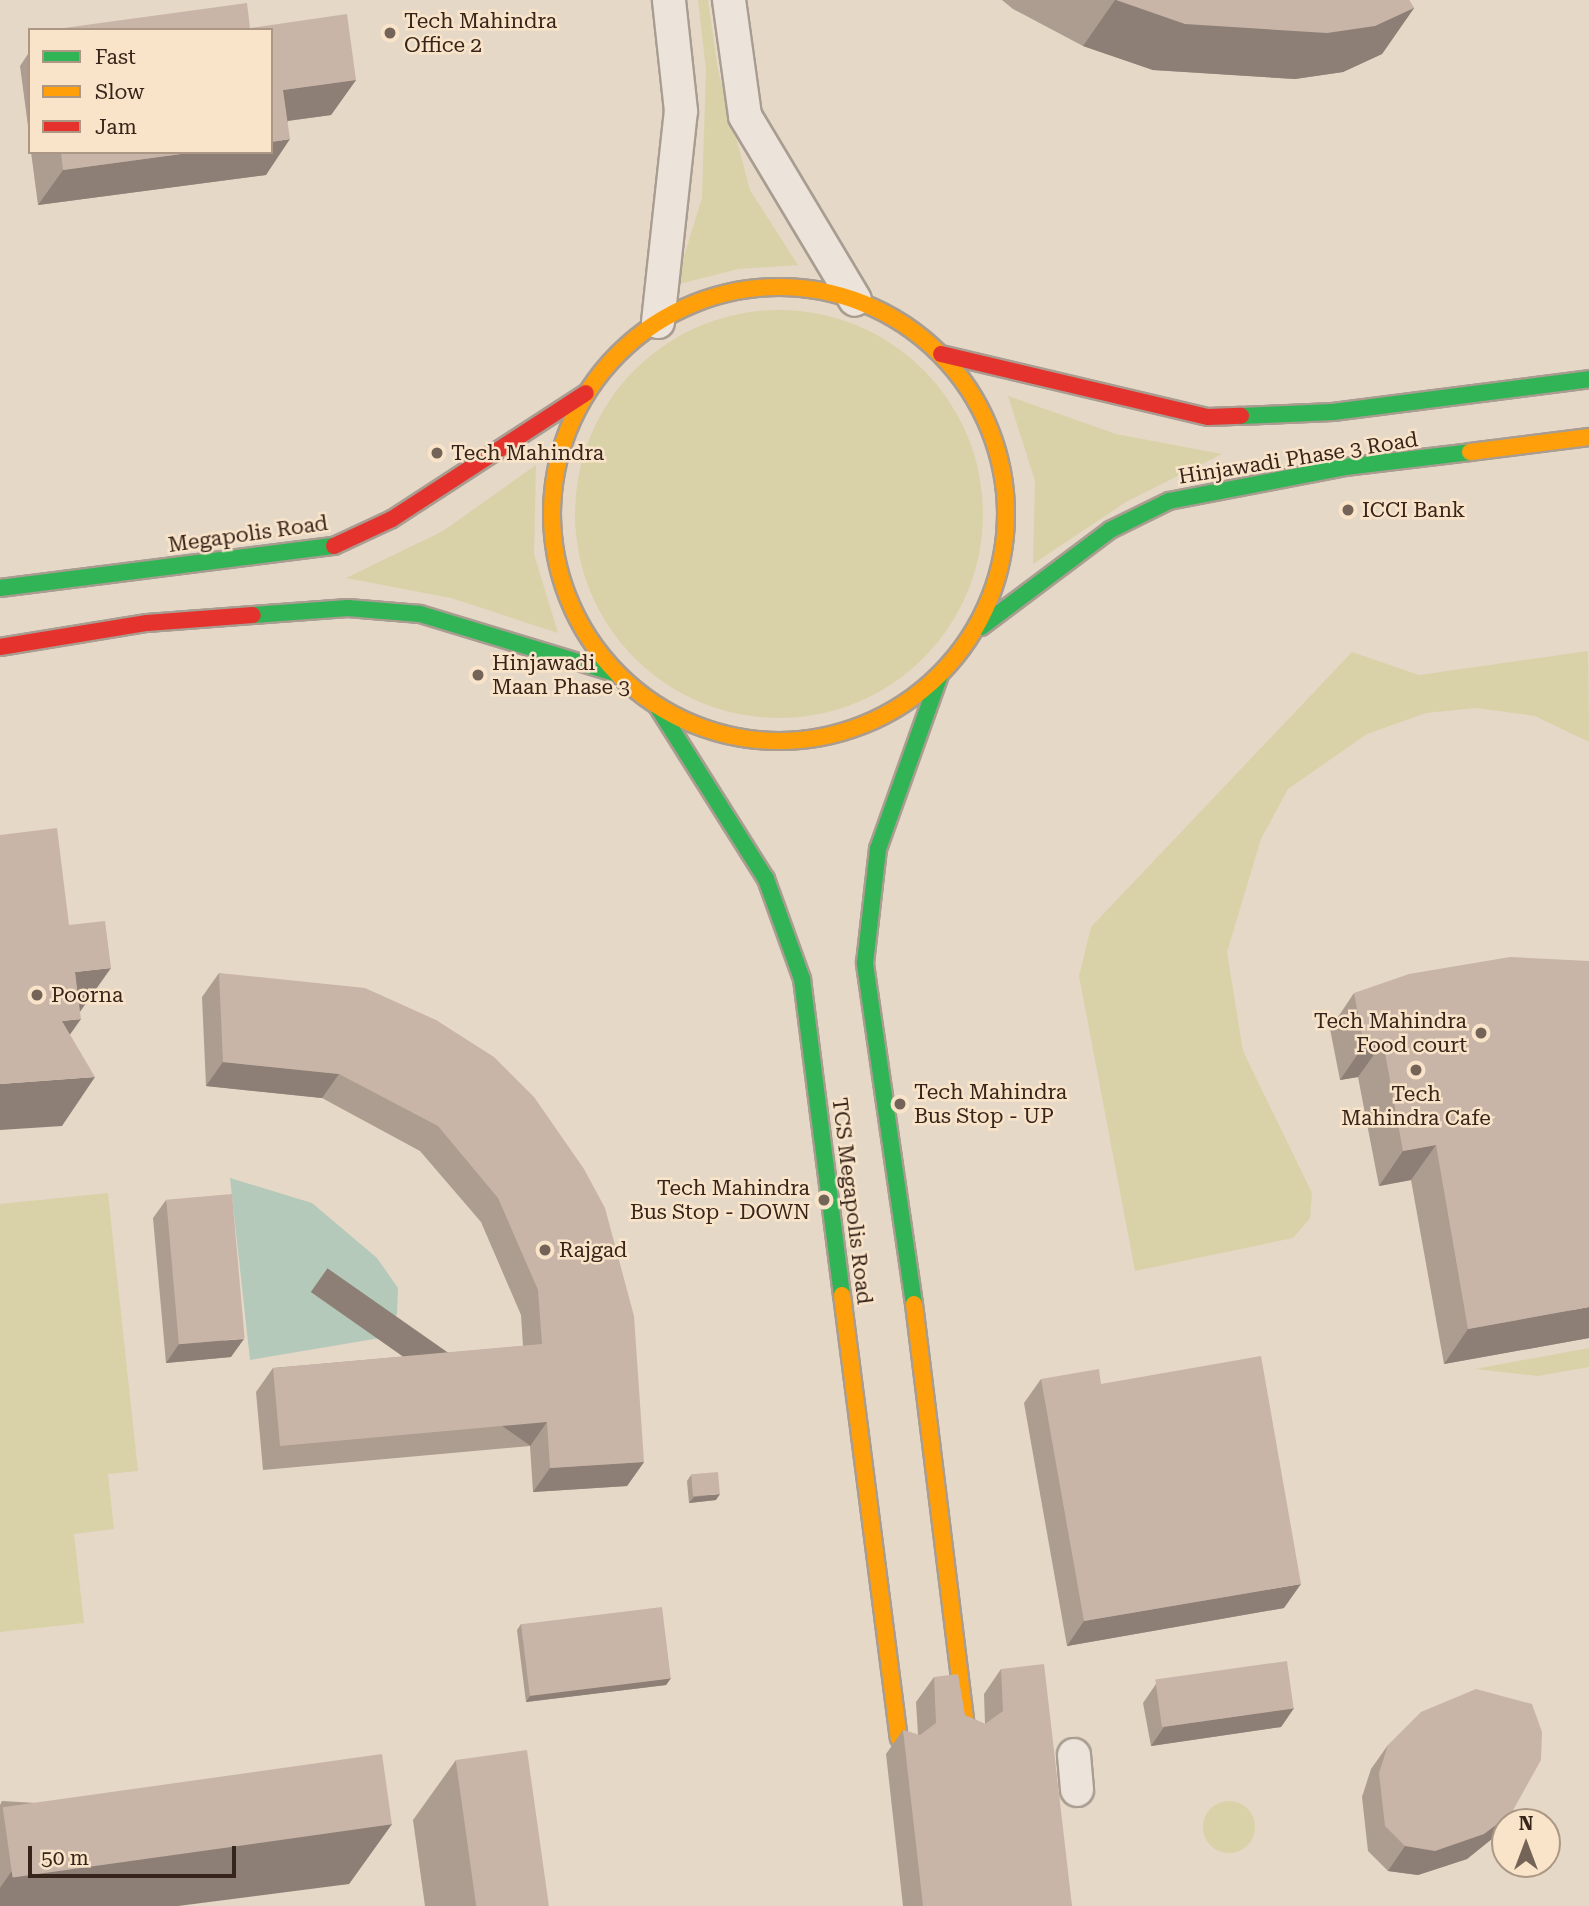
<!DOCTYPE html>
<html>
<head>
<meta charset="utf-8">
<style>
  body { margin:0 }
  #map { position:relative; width:1589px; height:1906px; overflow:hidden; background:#e5d8c7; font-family:"Roboto Serif",serif }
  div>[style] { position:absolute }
  .green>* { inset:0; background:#d9d2a8 }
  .round { border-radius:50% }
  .water>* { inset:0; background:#b4c9b9 }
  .roads { filter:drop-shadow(2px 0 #a99d91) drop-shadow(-2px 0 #a99d91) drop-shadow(0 2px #a99d91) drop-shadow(0 -2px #a99d91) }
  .street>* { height:32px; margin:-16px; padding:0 16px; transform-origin:16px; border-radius:16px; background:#ece4da }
  .fast>* { height:16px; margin:-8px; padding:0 8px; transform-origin:8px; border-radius:8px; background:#30b455 }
  .slow>* { height:16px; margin:-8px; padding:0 8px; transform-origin:8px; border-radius:8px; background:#ff9f0a }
  .slow>.ring { margin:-8px; padding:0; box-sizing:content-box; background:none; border:16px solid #ff9f0a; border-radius:50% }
  .jam>* { height:16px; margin:-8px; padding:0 8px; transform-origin:8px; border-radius:8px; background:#e5322d }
  .wall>* { inset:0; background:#ad9c90 }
  .shaded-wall>* { inset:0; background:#8d7f76; transform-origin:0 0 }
  .building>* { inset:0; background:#c9b5a8; transform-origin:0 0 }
  .dots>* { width:19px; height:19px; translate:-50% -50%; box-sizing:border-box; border:4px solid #f9e4ca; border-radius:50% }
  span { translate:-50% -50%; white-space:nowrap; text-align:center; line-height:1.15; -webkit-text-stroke:5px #f9e4ca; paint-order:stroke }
  .poi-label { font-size:21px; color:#37241a }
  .left { translate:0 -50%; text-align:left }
  .right { translate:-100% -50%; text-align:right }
  .street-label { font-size:21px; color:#37241a }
  .legend { position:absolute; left:28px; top:28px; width:245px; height:126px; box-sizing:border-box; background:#f9e4ca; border:2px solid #ab9784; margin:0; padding:9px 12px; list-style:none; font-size:21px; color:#37241a }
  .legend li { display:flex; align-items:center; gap:14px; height:35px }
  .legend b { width:35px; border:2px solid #ab9784 }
  .north { position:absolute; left:1491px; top:1808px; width:70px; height:70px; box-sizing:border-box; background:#f9e4ca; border:2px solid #ab9784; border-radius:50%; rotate:0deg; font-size:19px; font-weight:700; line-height:28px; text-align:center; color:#37241a }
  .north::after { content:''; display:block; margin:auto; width:24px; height:32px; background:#746357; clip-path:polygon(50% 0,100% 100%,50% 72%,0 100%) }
  .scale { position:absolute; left:28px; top:1846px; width:208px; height:32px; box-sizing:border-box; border:4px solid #37241a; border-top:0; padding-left:9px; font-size:21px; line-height:24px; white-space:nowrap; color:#37241a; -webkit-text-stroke:5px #f9e4ca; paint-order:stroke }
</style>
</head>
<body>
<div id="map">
  <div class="green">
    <i style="clip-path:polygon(698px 0,708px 0,718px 70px,750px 190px,798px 265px,738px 269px,675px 285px,702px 198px,706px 70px)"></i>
    <i class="round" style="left:575px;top:310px;width:408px;height:408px"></i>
    <i style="clip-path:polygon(1008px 396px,1116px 434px,1222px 454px,1126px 502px,1033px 564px,1035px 481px)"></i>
    <i style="clip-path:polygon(536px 465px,534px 554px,558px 633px,451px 598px,346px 578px,443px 531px)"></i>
    <i style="clip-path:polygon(1588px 651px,1589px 742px,1535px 716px,1477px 708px,1426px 713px,1367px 734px,1288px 789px,1261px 839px,1227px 952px,1243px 1051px,1312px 1193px,1310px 1218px,1293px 1238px,1135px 1271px,1079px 976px,1091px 927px,1352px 652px,1419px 675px)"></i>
    <i style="clip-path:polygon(108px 1193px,138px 1471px,108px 1474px,114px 1529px,74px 1534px,84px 1623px,0 1632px,0 1204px)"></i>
    <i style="clip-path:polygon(1589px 1348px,1589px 1367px,1538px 1376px,1475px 1369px)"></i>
    <i class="round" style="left:1203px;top:1801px;width:52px;height:52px"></i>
  </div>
  <div class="water">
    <i style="clip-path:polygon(230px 1178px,312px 1203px,377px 1258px,398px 1288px,397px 1314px,380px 1338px,250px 1360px)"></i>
  </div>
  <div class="roads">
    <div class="street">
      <i style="left:729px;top:0;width:117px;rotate:82.1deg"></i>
      <i style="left:745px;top:116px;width:214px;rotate:59.1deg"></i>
      <i style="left:658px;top:322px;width:212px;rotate:-83.8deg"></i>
      <i style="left:681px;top:111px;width:112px;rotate:-96.2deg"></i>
      <i style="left:1074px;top:1755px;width:35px;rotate:85deg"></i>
    </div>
    <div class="fast">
      <i style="left:1241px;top:416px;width:92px;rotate:-2.5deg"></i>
      <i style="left:1333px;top:412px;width:258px;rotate:-7.3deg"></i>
      <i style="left:0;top:588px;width:337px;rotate:-7.2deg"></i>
      <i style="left:253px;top:615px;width:95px;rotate:-4.2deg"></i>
      <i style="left:348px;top:608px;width:72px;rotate:4.8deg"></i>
      <i style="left:420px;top:614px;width:206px;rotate:16.9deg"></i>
      <i style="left:981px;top:627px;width:161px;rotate:-36.9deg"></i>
      <i style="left:1110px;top:530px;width:66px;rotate:-26.2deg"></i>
      <i style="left:1169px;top:501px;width:179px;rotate:-10.9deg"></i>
      <i style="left:1345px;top:467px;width:126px;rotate:-6.8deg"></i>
      <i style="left:657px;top:706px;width:204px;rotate:57.8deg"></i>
      <i style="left:766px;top:879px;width:106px;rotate:70.2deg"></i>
      <i style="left:802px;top:979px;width:319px;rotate:82.8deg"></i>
      <i style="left:914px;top:1304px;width:345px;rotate:-98.2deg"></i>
      <i style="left:865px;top:963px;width:115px;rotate:-83.5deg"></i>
      <i style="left:878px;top:849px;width:185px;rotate:-70.4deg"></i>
    </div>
    <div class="slow">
      <i class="ring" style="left:552px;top:287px;width:438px;height:438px"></i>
      <i style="left:1470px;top:452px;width:120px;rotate:-7.2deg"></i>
      <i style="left:842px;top:1295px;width:447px;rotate:82.7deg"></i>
      <i style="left:914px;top:1304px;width:426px;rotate:83deg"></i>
    </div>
    <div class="jam">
      <i style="left:941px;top:354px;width:274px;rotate:13.3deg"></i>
      <i style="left:1208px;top:417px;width:33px;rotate:-2deg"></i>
      <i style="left:334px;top:546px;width:64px;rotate:-25deg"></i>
      <i style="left:392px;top:519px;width:231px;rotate:-33deg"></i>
      <i style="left:0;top:647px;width:149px;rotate:-9.3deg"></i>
      <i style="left:147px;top:623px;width:106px;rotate:-4.3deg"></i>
    </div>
  </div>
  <div class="wall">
    <i style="clip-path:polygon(1002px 0,1409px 0,1414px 8px,1382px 54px,1343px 72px,1295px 79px,1153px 70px,1083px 46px,1013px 9px)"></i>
    <i style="clip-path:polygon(250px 28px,356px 80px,331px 115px,288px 121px,266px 175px,38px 205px,31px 152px,271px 152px)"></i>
    <i style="clip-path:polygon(30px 51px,30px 141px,20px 66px)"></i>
    <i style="clip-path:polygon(219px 973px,436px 1020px,644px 1462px,627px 1486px,533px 1492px,530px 1446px,263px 1470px,256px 1392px,273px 1368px,523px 1346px,521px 1315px,481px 1222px,420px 1151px,322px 1098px,206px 1086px,202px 997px)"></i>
    <i style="clip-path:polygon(1354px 993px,1589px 1338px,1444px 1364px,1411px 1180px,1379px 1186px,1358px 1077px,1340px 1080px,1330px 1029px)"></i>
    <i style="clip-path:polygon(166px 1200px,231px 1357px,166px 1363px,153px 1218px)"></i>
    <i style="clip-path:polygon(1041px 1379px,1101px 1384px,1284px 1608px,1067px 1646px,1024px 1403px)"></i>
    <i style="clip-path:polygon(691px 1475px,716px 1500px,689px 1503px,687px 1481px)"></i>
    <i style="clip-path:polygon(521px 1624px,671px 1678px,666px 1685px,526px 1702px,517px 1630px)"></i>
    <i style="clip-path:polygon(1001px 1669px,1072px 1906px,903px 1906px,886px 1754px,903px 1730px,918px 1735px,916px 1702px,934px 1677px,965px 1715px,985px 1724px,984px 1694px)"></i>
    <i style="clip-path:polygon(1156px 1684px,1294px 1708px,1281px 1727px,1151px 1746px,1143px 1703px)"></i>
    <i style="clip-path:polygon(1388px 1745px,1493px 1838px,1467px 1859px,1418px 1875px,1388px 1871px,1368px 1851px,1362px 1797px,1371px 1769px)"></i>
    <i style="clip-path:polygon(456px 1760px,548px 1906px,425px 1906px,413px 1820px)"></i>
    <i style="clip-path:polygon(2px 1801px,392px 1824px,349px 1884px,0 1906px,0 1805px)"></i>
  </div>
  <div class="shaded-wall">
    <i style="clip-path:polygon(1115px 0,1414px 8px,1382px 54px,1343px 72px,1295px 79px,1153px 70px,1083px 46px)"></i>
    <i style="clip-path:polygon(356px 80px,331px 115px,271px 123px,283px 90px)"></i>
    <i style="clip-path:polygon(290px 139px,266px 175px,38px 205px,63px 170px,196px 152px,271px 152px,271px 142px)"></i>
    <i style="clip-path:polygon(111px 968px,77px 1016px,75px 972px)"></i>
    <i style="clip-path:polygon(81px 1019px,47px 1067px,62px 1021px)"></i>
    <i style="clip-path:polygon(1383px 1042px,1358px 1077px,1340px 1080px,1364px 1045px)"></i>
    <i style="clip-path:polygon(223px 1062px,339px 1074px,322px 1098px,206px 1086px)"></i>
    <i style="clip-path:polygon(95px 1077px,62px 1126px,0 1130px,0 1084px)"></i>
    <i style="clip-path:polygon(1436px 1145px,1411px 1180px,1379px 1186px,1403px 1151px)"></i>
    <i style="clip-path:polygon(1589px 1307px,1589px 1338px,1444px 1364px,1468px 1329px)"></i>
    <i style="clip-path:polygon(244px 1339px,231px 1357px,166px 1363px,179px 1344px)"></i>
    <i style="left:547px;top:1422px;width:29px;height:268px;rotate:125deg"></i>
    <i style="clip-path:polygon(644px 1462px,627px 1486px,533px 1492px,550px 1468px)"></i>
    <i style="clip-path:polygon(720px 1494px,716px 1500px,689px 1503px,694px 1497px)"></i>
    <i style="clip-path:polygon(1301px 1584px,1284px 1608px,1067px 1646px,1084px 1621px)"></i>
    <i style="clip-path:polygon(671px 1678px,666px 1685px,526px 1702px,530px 1696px)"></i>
    <i style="clip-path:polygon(1294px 1708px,1281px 1727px,1151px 1746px,1164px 1727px)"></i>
    <i style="clip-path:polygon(1511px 1814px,1493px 1838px,1467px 1859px,1418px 1875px,1388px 1871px,1405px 1846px)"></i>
    <i style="clip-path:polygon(392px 1824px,349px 1884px,178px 1906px,0 1906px,0 1888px,11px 1872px)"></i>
  </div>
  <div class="building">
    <i style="clip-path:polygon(1116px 0,1409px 0,1414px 8px,1375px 26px,1327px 33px,1185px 24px)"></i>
    <i style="clip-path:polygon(247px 3px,250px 28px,347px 14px,356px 80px,283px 90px,290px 139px,271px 142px,271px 30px,49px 30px)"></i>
    <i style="clip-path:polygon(61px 152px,196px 152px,63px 170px)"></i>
    <i style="clip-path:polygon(57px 828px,69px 925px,105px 921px,111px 968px,75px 972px,81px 1019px,62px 1021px,95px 1077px,0 1084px,0 835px)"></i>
    <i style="clip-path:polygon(1510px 957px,1589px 961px,1589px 1307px,1468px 1329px,1436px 1145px,1403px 1151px,1383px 1042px,1364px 1045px,1354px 993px,1409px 974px)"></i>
    <i style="clip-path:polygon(219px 973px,365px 988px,436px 1020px,494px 1057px,534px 1097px,584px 1169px,605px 1208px,634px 1316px,644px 1462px,550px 1468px,547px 1422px,280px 1446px,273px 1368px,542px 1344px,538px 1290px,498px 1198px,438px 1126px,339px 1074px,223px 1062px)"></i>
    <i style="left:232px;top:1194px;width:145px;height:66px;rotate:85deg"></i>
    <i style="clip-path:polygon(1261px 1356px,1301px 1584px,1084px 1621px,1041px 1379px,1099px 1369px,1101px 1384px)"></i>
    <i style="left:718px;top:1472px;width:22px;height:27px;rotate:85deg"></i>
    <i style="left:662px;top:1607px;width:72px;height:142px;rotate:83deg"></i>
    <i style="left:1287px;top:1661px;width:48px;height:133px;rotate:82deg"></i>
    <i style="clip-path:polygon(1044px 1664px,1072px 1906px,923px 1906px,903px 1730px,920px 1735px,936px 1723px,934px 1677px,958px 1674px,965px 1715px,985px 1724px,1003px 1711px,1001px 1669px)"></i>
    <i style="clip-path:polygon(1476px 1689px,1532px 1704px,1542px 1732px,1541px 1760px,1511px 1814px,1484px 1834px,1435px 1851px,1405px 1846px,1385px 1826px,1379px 1773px,1388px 1745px,1421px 1712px)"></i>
    <i style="left:527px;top:1750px;width:157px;height:72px;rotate:82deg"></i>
    <i style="left:382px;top:1754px;width:71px;height:383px;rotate:82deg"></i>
  </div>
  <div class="dots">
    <i style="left:390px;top:33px;background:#746357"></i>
    <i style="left:437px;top:453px;background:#746357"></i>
    <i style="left:1348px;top:510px;background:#746357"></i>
    <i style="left:478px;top:675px;background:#746357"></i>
    <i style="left:37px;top:995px;background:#746357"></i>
    <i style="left:1481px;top:1033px;background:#746357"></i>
    <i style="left:1416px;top:1070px;background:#746357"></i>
    <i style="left:900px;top:1104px;background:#746357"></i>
    <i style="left:824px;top:1200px;background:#746357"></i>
    <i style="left:545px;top:1250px;background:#746357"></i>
  </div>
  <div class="poi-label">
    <span class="left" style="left:404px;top:33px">Tech Mahindra<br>Office 2</span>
    <span class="left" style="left:451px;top:453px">Tech Mahindra</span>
    <span class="left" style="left:1362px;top:510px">ICCI Bank</span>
    <span class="left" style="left:492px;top:675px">Hinjawadi<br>Maan Phase 3</span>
    <span class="left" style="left:51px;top:995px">Poorna</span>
    <span class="right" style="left:1467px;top:1033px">Tech Mahindra<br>Food court</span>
    <span class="left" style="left:914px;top:1104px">Tech Mahindra<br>Bus Stop - UP</span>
    <span style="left:1416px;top:1106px">Tech<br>Mahindra Cafe</span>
    <span class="right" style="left:810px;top:1200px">Tech Mahindra<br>Bus Stop - DOWN</span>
    <span class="left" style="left:559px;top:1250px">Rajgad</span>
  </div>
  <div class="street-label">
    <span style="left:1298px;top:458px;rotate:-9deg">Hinjawadi Phase 3 Road</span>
    <span style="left:248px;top:534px;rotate:-8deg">Megapolis Road</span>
    <span style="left:852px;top:1201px;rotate:83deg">TCS Megapolis Road</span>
  </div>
  <ul class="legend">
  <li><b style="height:9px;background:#30b455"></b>Fast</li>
  <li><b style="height:9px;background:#ff9f0a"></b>Slow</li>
  <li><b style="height:9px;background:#e5322d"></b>Jam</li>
  </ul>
  <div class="north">N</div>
  <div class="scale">50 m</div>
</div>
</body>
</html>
